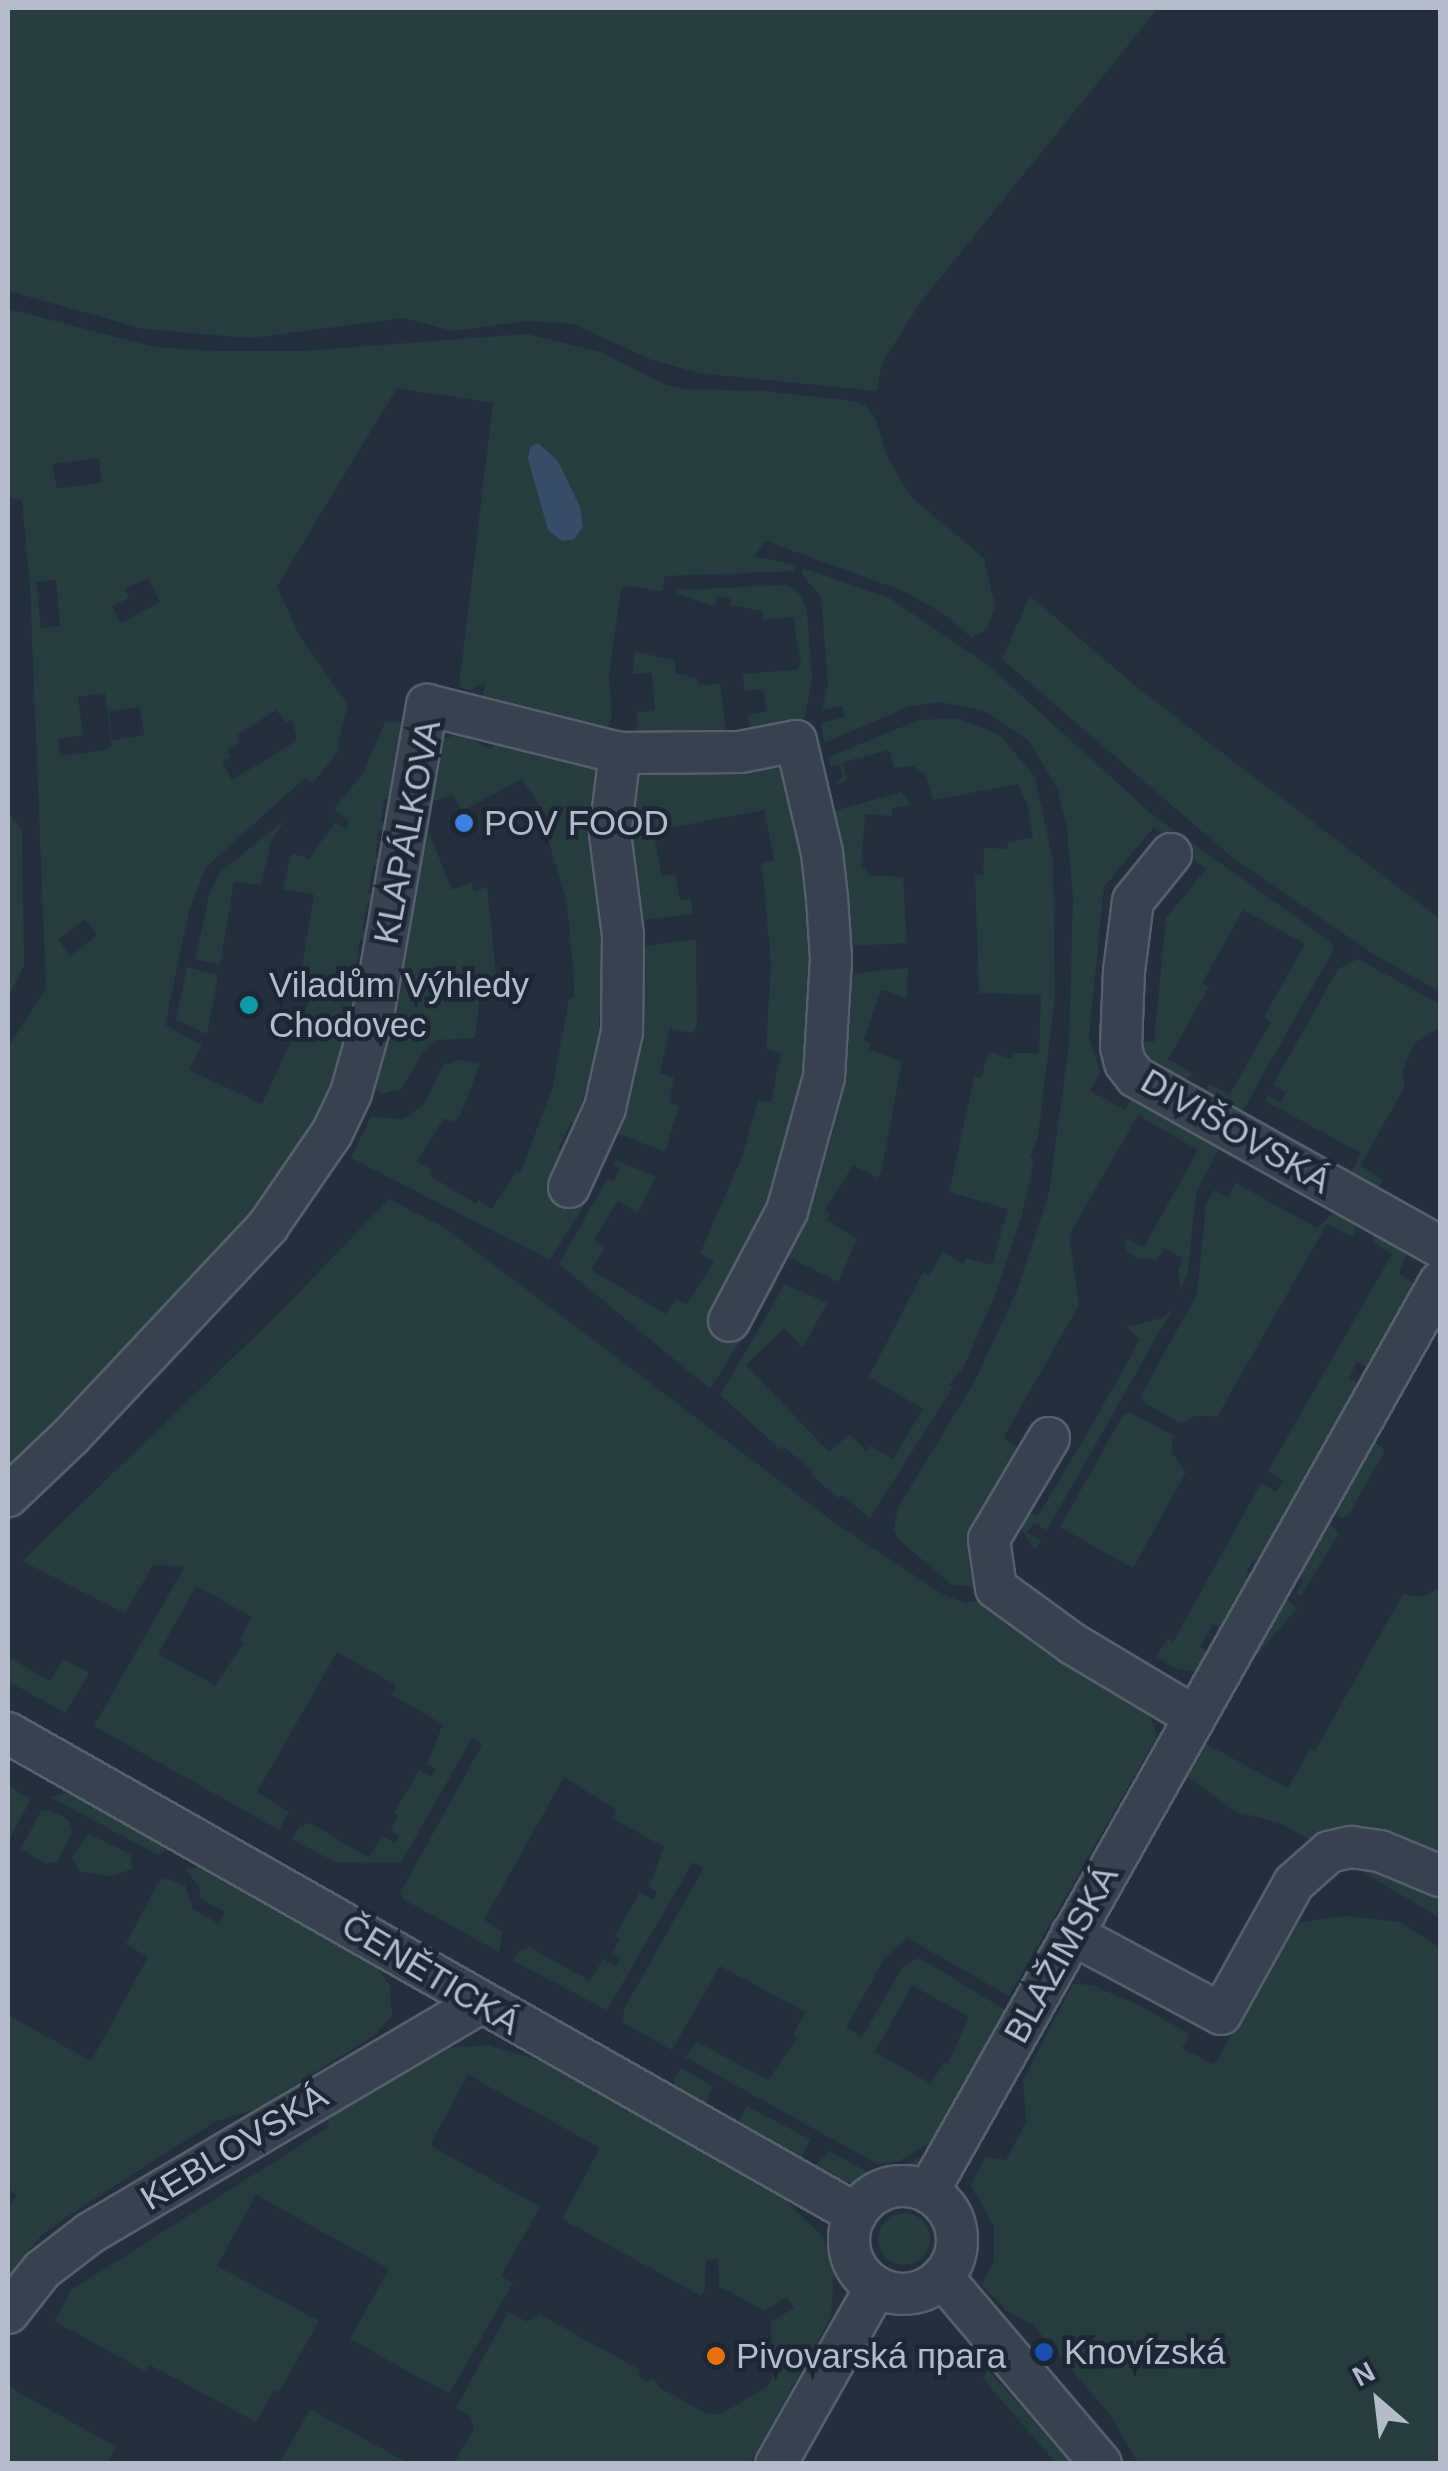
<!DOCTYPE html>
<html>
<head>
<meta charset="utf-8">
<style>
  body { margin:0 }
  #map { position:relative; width:1448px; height:2471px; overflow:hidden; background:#242f3e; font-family:Helvetica,sans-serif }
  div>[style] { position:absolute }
  .green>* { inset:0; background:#263c3f; transform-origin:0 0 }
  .round { border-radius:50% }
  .water>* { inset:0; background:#394c67 }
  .roads { filter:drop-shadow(2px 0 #565f6c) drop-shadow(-2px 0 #565f6c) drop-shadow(0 2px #565f6c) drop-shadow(0 -2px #565f6c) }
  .minor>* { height:40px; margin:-20px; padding:0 20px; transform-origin:20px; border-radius:20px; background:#38414e }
  .minor>.ring { margin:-20px; padding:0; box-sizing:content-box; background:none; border:40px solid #38414e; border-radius:50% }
  .dots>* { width:28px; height:28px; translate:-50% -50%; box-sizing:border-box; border:5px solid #1d2633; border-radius:50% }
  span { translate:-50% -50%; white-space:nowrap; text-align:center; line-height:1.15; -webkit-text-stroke:9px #1d2633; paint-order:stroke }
  .poi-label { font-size:35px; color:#b4bcc9 }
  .left { translate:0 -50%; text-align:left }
  .street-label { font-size:35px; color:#b4bcc9 }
  .frame { position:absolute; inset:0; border:10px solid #b4bcc9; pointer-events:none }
  .north { position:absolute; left:1328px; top:2351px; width:100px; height:100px; -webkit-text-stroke:8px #1d2633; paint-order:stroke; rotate:332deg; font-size:28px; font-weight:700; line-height:40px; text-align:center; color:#b4bcc9 }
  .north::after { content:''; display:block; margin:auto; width:35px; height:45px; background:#b4bcc9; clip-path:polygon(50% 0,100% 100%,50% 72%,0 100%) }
</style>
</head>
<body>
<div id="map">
  <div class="green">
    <i style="clip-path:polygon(8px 8px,1158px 8px,920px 303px,882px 363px,877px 391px,698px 373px,650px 359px,573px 324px,527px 321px,452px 331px,405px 318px,250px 338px,144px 329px,8px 291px)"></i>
    <i style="clip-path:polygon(evenodd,8px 309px,155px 347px,212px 351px,304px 351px,527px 334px,601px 352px,666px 385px,684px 389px,763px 391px,853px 401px,865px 405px,876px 420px,888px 459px,911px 497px,984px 558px,995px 606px,988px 628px,972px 638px,944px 614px,903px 591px,766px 541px,754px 556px,796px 565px,793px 571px,665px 576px,662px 591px,627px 586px,621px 589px,609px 676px,612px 717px,606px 731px,482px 701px,485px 683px,470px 690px,459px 687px,493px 403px,397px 388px,277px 586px,300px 637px,348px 705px,337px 745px,340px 749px,312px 784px,305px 778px,206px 867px,189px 911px,165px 1025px,202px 1045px,189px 1070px,262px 1104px,318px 983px,301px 974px,314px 894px,283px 889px,292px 853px,309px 859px,335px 822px,346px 829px,349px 821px,334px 809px,363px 773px,385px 722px,406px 723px,394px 800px,384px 799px,381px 821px,390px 823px,388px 831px,379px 831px,375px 857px,383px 860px,382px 867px,373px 866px,368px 893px,378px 896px,376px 904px,366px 903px,363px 930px,371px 932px,369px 940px,360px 939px,356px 966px,366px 968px,364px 977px,355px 976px,350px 1002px,360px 1005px,359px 1013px,347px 1011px,342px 1039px,351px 1042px,349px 1049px,341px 1048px,333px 1074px,341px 1078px,278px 1190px,8px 1476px,8px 1048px,46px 988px,30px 587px,22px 500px,8px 497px,8px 309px,99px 458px,102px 482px,57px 489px,52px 464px,99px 458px,8px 309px,148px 578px,160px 602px,121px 623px,112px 606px,129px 598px,125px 589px,148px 578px,8px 309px,56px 580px,60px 626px,41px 628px,36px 582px,56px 580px,8px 309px,105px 693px,112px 745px,106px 750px,60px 756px,58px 739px,83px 735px,78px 697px,105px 693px,8px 309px,140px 707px,144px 735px,112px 740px,109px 711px,140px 707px,8px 309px,276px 710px,286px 723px,292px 720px,297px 741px,232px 780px,222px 762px,231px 757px,227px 750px,239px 742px,236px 736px,276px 710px,8px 309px,84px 919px,97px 935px,71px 956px,58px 940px,84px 919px)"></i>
    <i style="clip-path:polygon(803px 568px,889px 598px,987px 664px,1155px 817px,1330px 941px,1334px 949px,1242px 1112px,1208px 1095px,1207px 1083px,1230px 1094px,1271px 1022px,1264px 1017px,1305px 944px,1243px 910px,1202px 983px,1209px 987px,1168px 1059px,1193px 1074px,1183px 1081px,1158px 1067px,1138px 1041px,1154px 1042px,1166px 918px,1206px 869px,1154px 827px,1104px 887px,1089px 1037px,1100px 1072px,1090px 1091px,1125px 1110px,1132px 1098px,1143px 1100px,1220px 1147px,1196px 1193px,1188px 1271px,1181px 1291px,1178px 1271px,1183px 1258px,1164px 1248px,1157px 1260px,1138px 1258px,1128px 1253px,1125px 1244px,1127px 1239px,1144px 1247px,1198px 1150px,1138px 1115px,1069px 1235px,1079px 1305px,1003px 1438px,1022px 1449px,973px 1550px,974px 1575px,981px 1587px,952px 1585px,898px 1539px,894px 1529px,898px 1507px,975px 1381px,1018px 1288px,1049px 1193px,1069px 1044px,1073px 898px,1067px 829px,1057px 787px,1028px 740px,983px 710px,940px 702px,908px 707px,824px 743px,821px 723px,844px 717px,843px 706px,822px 710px,828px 685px,821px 597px,801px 573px)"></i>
    <i style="clip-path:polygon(787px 585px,801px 596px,807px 611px,812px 678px,803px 728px,750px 730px,748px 715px,767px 711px,763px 689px,745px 691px,743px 674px,797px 670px,801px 663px,793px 617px,763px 620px,762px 611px,730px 605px,731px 598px,717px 596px,715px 607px,677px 594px,678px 590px)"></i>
    <i style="clip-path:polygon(1030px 596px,1139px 689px,1440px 919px,1440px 992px,1378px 957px,1234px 859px,1002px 659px)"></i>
    <i style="clip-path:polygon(635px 652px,675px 660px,676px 673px,697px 678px,699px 685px,720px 684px,726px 733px,638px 736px,637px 712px,655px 711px,652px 673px,632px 674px)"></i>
    <i style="clip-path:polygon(956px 718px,1000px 735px,1035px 777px,1053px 861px,1055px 997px,1038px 1137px,1030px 1158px,1034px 1159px,1022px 1215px,996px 1293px,963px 1368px,949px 1385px,953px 1387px,870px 1518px,842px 1495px,838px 1498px,811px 1475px,813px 1471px,784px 1447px,781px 1450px,720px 1395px,785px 1284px,827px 1303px,803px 1348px,784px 1328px,746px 1365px,829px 1452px,850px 1434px,866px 1451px,870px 1446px,893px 1459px,923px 1409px,869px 1377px,923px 1272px,929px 1275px,943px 1252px,963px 1264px,966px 1258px,992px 1265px,1008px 1209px,949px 1192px,974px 1077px,981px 1078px,989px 1052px,1012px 1059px,1012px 1053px,1039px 1053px,1041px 995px,979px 993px,975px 875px,983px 875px,984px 848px,1008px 849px,1007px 843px,1033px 837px,1027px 804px,1018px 784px,933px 800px,926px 775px,913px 766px,894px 768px,889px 750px,843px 762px,847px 781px,835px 784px,843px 777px,839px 764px,831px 766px,828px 757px,919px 720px)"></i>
    <i style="clip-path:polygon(481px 731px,595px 767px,599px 776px,597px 819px,587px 820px,591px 848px,601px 847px,603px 863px,592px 865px,597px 892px,606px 892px,608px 908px,599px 909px,602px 937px,612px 937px,603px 953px,599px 1025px,609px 1027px,606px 1041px,597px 1041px,591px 1069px,601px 1071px,597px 1085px,588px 1083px,580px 1108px,588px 1112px,583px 1127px,571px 1122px,558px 1149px,572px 1156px,607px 1157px,586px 1202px,550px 1260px,351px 1158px,371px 1117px,404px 1119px,425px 1103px,443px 1065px,460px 1060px,480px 1064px,460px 1116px,454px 1122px,444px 1118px,417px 1161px,431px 1170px,429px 1175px,476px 1204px,479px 1200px,492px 1209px,516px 1172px,520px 1173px,552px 1090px,569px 999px,574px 998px,574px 979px,567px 904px,543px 820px,547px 817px,522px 779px,462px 811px,453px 795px,430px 802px,443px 739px,461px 734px,490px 749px,496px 743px)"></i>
    <i style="clip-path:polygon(763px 765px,784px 771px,803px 821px,793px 823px,799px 851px,809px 850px,812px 870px,803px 872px,806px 900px,816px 899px,817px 919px,808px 921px,809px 948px,819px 949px,819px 971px,809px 971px,805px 1047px,814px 1049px,811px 1070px,802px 1069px,797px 1096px,806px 1099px,770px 1190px,779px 1194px,772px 1213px,763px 1211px,751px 1236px,760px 1241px,769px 1282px,778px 1281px,710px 1389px,559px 1264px,607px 1179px,614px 1181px,620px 1168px,614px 1165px,616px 1160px,656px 1177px,638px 1213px,618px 1201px,594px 1239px,605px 1247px,591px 1270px,666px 1314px,676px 1299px,686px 1305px,714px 1262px,700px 1253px,742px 1157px,758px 1100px,771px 1102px,781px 1053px,766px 1049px,771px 964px,762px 863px,774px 860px,764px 810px,653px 831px,662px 876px,675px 874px,680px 900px,691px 899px,693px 914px,642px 920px,637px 917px,628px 875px,637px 873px,632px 836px,623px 837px,622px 798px,639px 770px)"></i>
    <i style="clip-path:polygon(901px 792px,911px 805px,892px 808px,892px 816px,865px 814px,861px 867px,867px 868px,868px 875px,903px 877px,907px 943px,850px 946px,836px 875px,845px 873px,831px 812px)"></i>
    <i style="clip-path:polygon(8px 812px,22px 831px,24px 965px,8px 999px)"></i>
    <i style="clip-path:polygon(284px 821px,271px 842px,261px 885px,234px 882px,220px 965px,195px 959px,210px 892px,221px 871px)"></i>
    <i style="clip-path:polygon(426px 825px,452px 890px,471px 882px,474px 891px,487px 887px,496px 973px,492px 981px,482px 982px,475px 1038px,436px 1040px,424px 1051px,401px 1089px,382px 1094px,373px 1087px,380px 1043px,389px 1044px,395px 1015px,385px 1013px,396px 949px,406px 951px,410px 930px,400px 927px,403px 913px,413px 914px,418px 878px,411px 876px)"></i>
    <i style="clip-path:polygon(696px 939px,697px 1025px,693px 1033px,670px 1029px,660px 1073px,674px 1077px,669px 1103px,679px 1106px,665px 1152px,614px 1132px,633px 1078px,624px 1076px,626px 1068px,635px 1069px,642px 1032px,645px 1005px,635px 1004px,635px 996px,645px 996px,646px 967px,637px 967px,639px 947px)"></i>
    <i style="clip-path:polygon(1358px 959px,1440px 1004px,1440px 1027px,1415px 1043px,1403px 1069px,1404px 1088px,1360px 1166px,1384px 1180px,1377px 1188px,1351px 1173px,1361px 1153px,1265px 1101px,1267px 1095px,1281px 1103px,1286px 1093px,1273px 1085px,1338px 969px)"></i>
    <i style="clip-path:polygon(187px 967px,218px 975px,207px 1034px,176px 1020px)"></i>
    <i style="clip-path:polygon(908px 968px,907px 998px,881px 990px,864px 1040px,870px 1043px,869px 1050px,902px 1061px,881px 1173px,877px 1178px,853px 1165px,825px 1210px,830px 1214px,827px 1220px,857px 1239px,838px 1282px,788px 1257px,785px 1249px,793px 1224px,802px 1227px,812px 1200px,803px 1196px,806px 1188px,815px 1190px,824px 1165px,815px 1161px,818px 1152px,827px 1154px,834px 1128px,825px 1124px,827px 1116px,836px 1118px,843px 1082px,834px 1079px,835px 1071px,845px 1071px,848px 1044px,839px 1042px,840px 1033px,849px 1034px,851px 1006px,842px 1005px,849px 974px)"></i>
    <i style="clip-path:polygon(1236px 1183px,1317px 1228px,1334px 1212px,1355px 1224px,1355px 1231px,1353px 1237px,1327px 1224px,1217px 1417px,1198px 1415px,1181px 1423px,1144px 1403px,1141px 1395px,1197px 1294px,1206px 1204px,1214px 1190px,1227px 1197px)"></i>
    <i style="clip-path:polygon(evenodd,389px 1199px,445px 1228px,834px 1522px,944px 1595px,966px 1603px,990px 1598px,1153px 1708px,1150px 1716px,1157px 1736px,1009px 1996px,907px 1938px,884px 1959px,846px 2028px,862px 2037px,904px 1965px,920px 1958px,1005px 2010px,931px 2142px,899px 2161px,877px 2164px,685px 2057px,697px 2042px,768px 2080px,797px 2038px,793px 2035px,805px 2012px,720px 1966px,672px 2050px,623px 2023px,624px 2009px,703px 1869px,693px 1862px,607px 2010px,513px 1961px,520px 1950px,530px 1947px,590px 1981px,603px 1959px,616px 1966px,621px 1958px,612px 1953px,620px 1939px,615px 1936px,640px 1892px,653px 1900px,657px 1892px,649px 1887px,664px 1847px,612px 1818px,616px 1810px,564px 1777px,484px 1920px,502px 1931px,499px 1952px,403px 1899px,400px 1893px,482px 1745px,472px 1738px,401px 1863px,335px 1862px,292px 1839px,299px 1827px,310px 1823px,369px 1858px,382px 1836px,395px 1843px,399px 1836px,391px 1830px,398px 1816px,394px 1813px,419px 1770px,431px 1777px,436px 1769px,427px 1764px,443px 1724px,391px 1695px,396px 1685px,337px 1652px,257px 1792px,289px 1812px,279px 1830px,94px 1726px,185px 1566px,153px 1565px,125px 1613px,22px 1561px,277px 1315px,389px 1199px,196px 1586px,252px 1617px,240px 1639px,244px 1643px,215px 1685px,158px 1654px,196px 1586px,389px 1199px,912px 1985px,969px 2017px,948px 2064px,944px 2062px,931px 2084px,875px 2052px,912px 1985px)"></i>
    <i style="clip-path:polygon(1372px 1232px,1408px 1250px,1399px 1274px,1421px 1287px,1370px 1368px,1357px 1362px,1349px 1378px,1361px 1385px,1264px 1565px,1253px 1560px,1246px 1572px,1256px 1578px,1226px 1631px,1213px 1624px,1200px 1646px,1213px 1655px,1195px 1672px,1174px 1668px,1156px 1656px,1168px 1639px,1173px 1642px,1261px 1483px,1276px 1492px,1283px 1480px,1268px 1471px,1392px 1254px,1374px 1242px)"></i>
    <i style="clip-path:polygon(1173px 1308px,1047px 1530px,1034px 1523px,1027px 1532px,1041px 1541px,1035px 1550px,1018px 1524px,1021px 1507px,1038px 1516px,1085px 1437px,1140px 1340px,1127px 1327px,1162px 1318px)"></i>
    <i style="clip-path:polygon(1131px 1413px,1173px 1435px,1172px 1453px,1186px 1472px,1133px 1568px,1060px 1527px,1123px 1415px)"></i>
    <i style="clip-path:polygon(1368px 1439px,1383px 1447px,1384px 1453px,1349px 1514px,1342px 1519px,1328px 1510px)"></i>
    <i style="clip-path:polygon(1323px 1519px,1339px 1533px,1301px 1596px,1296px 1593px,1303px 1580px,1292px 1573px)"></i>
    <i style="clip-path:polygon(1440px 1587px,1440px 1918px,1281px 1823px,1234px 1811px,1187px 1776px,1206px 1744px,1288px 1788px,1310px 1749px,1315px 1751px,1403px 1594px,1422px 1597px)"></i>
    <i style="left:1280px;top:1593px;width:23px;height:114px;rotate:41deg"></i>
    <i style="clip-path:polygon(8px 1657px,50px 1681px,63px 1659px,88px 1672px,88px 1676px,65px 1713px,8px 1681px)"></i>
    <i style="clip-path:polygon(8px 1786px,31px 1799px,8px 1841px)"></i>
    <i style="clip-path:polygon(68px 1792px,168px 1848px,168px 1849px,158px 1855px,50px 1797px)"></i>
    <i style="clip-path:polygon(50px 1810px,69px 1820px,72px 1831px,58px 1861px,46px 1864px,21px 1849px,41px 1811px)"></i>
    <i style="clip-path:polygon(88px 1834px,131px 1854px,132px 1869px,111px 1876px,78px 1871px,72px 1857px)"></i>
    <i style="clip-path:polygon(206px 1868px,378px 1969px,390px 1986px,392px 2016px,376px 2034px,256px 2109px,216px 2121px,66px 2217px,41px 2236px,8px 2276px,8px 2210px,16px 2195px,8px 2189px,8px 2015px,91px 2061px,148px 1957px,126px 1944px,156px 1886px,164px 1878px,185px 1885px,193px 1909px,219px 1924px,225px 1912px,199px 1898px,200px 1888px,185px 1869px)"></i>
    <i style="clip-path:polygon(1345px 1916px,1400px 1922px,1440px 1948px,1440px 2463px,1138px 2463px,1111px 2416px,1033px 2325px,1007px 2311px,982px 2285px,994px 2260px,994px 2227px,971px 2186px,976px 2173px,986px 2157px,1006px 2160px,1026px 2122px,1023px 2080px,1073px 1984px,1092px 1985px,1138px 2005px,1190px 2034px,1182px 2048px,1214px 2065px,1295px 1923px)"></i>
    <i style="clip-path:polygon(488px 2045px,573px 2071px,786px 2192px,783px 2198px,823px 2237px,834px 2268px,831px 2317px,750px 2463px,454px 2463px,474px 2428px,470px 2416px,456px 2408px,508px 2312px,528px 2322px,539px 2314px,640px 2370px,638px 2376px,648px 2381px,654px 2378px,660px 2388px,708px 2414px,721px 2414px,768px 2386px,773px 2375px,771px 2322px,794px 2308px,787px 2297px,764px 2311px,719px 2286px,718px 2259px,706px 2260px,705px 2288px,701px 2296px,562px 2219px,600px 2148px,468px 2075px,430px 2145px,540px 2207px,501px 2276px,513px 2283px,449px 2394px,350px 2339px,389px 2269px,256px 2195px,217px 2266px,319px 2321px,279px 2392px,274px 2390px,256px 2422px,150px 2365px,145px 2371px,54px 2321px,71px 2290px,329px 2127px,326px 2112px,421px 2050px)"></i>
    <i style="clip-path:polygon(681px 2068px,713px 2086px,704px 2108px,676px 2091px,674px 2080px)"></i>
    <i style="left:747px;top:2106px;width:72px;height:22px;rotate:28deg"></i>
    <i style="clip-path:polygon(829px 2151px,872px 2174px,895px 2171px,928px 2153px,923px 2166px,912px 2172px,855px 2185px,814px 2168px)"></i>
    <i style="clip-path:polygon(959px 2189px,971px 2203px,978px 2244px,973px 2270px,966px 2277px)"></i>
    <i class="round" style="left:878px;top:2213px;width:52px;height:52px"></i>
    <i style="clip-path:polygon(988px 2370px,1071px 2463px,1056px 2463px,983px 2379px)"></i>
    <i style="clip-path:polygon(8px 2386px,116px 2447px,107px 2463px,14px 2464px,8px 2460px)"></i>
    <i style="clip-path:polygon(310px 2409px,408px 2463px,280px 2463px)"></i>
  </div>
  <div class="water">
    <i style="clip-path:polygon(538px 443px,558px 461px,580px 507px,583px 527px,574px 539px,562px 541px,548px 530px,528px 459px,530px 447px)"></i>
  </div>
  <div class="roads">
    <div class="minor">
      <i style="left:1171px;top:854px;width:60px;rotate:129deg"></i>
      <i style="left:1133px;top:901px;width:71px;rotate:97.3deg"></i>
      <i style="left:1124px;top:971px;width:76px;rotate:92.3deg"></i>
      <i style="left:1121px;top:1047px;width:16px;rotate:76deg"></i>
      <i style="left:1125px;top:1063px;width:18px;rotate:52deg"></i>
      <i style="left:1136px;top:1077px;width:348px;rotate:29.2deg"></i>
      <i style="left:569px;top:1187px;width:87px;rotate:-65.5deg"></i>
      <i style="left:605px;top:1108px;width:78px;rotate:-77.4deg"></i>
      <i style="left:622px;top:1032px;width:97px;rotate:-89.4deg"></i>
      <i style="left:623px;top:935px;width:103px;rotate:-97.3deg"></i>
      <i style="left:610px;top:833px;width:81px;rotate:-82.9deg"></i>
      <i style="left:1049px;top:1438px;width:117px;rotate:120.7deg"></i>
      <i style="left:989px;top:1539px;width:49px;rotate:81.9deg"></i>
      <i style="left:996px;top:1588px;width:95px;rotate:36deg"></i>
      <i style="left:1073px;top:1644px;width:142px;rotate:30.9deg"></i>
      <i style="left:8px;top:1496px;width:87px;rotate:-43.6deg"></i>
      <i style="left:71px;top:1436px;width:288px;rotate:-46.8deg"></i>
      <i style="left:268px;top:1226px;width:113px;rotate:-55.5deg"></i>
      <i style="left:332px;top:1133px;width:44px;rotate:-64.6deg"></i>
      <i style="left:351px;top:1093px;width:81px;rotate:-74.2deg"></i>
      <i style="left:373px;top:1015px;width:315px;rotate:-80.1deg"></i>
      <i style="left:427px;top:705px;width:199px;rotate:14deg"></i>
      <i style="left:620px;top:753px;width:120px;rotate:-0.5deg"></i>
      <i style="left:740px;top:752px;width:57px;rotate:-11.1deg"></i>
      <i style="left:796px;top:741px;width:115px;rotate:76.9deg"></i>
      <i style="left:822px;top:853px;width:45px;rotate:83.7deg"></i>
      <i style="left:827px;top:898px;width:61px;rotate:86.2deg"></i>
      <i style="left:831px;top:959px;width:118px;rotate:93.4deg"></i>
      <i style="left:824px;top:1077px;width:139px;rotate:105.4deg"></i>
      <i style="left:787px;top:1211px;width:124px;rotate:117.8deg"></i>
      <i style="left:8px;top:1733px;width:975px;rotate:29.56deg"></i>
      <i style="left:1072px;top:1934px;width:169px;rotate:28.2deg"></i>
      <i style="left:1221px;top:2014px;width:150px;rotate:-60.9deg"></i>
      <i style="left:1294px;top:1883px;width:47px;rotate:-41.5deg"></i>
      <i style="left:1329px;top:1852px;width:23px;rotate:-13deg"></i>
      <i style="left:1351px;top:1847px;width:29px;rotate:8deg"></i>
      <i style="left:1380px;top:1851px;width:65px;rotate:22.6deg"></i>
      <i class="ring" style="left:849px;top:2186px;width:68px;height:68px"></i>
      <i style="left:928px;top:2192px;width:1044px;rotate:-60.64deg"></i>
      <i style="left:942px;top:2277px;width:245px;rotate:49.6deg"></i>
      <i style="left:8px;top:2313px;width:55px;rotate:-51.7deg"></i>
      <i style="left:42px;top:2270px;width:61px;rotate:-37.6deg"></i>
      <i style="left:90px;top:2233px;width:451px;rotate:-30.5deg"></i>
      <i style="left:776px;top:2464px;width:203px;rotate:-60.5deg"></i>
    </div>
  </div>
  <div class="dots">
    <i style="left:464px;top:823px;background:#3f7fe0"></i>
    <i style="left:249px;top:1005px;background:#0f9aa8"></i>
    <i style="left:1044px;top:2352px;background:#1a4fb4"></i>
    <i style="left:716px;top:2356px;background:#e8710a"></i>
  </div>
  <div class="poi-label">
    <span class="left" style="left:484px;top:823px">POV FOOD</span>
    <span class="left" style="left:269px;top:1005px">Viladům Výhledy<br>Chodovec</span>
    <span class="left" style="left:1064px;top:2352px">Knovízská</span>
    <span class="left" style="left:736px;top:2356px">Pivovarská прага</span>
  </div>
  <div class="street-label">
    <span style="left:407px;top:832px;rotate:-79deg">KLAPÁLKOVA</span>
    <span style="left:1236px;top:1131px;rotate:30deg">DIVIŠOVSKÁ</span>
    <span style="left:1061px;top:1954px;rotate:-61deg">BLAŽIMSKÁ</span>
    <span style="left:431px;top:1974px;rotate:31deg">ČENĚTICKÁ</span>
    <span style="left:234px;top:2147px;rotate:-31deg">KEBLOVSKÁ</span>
  </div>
  <div class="frame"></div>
  <div class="north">N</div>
</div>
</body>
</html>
